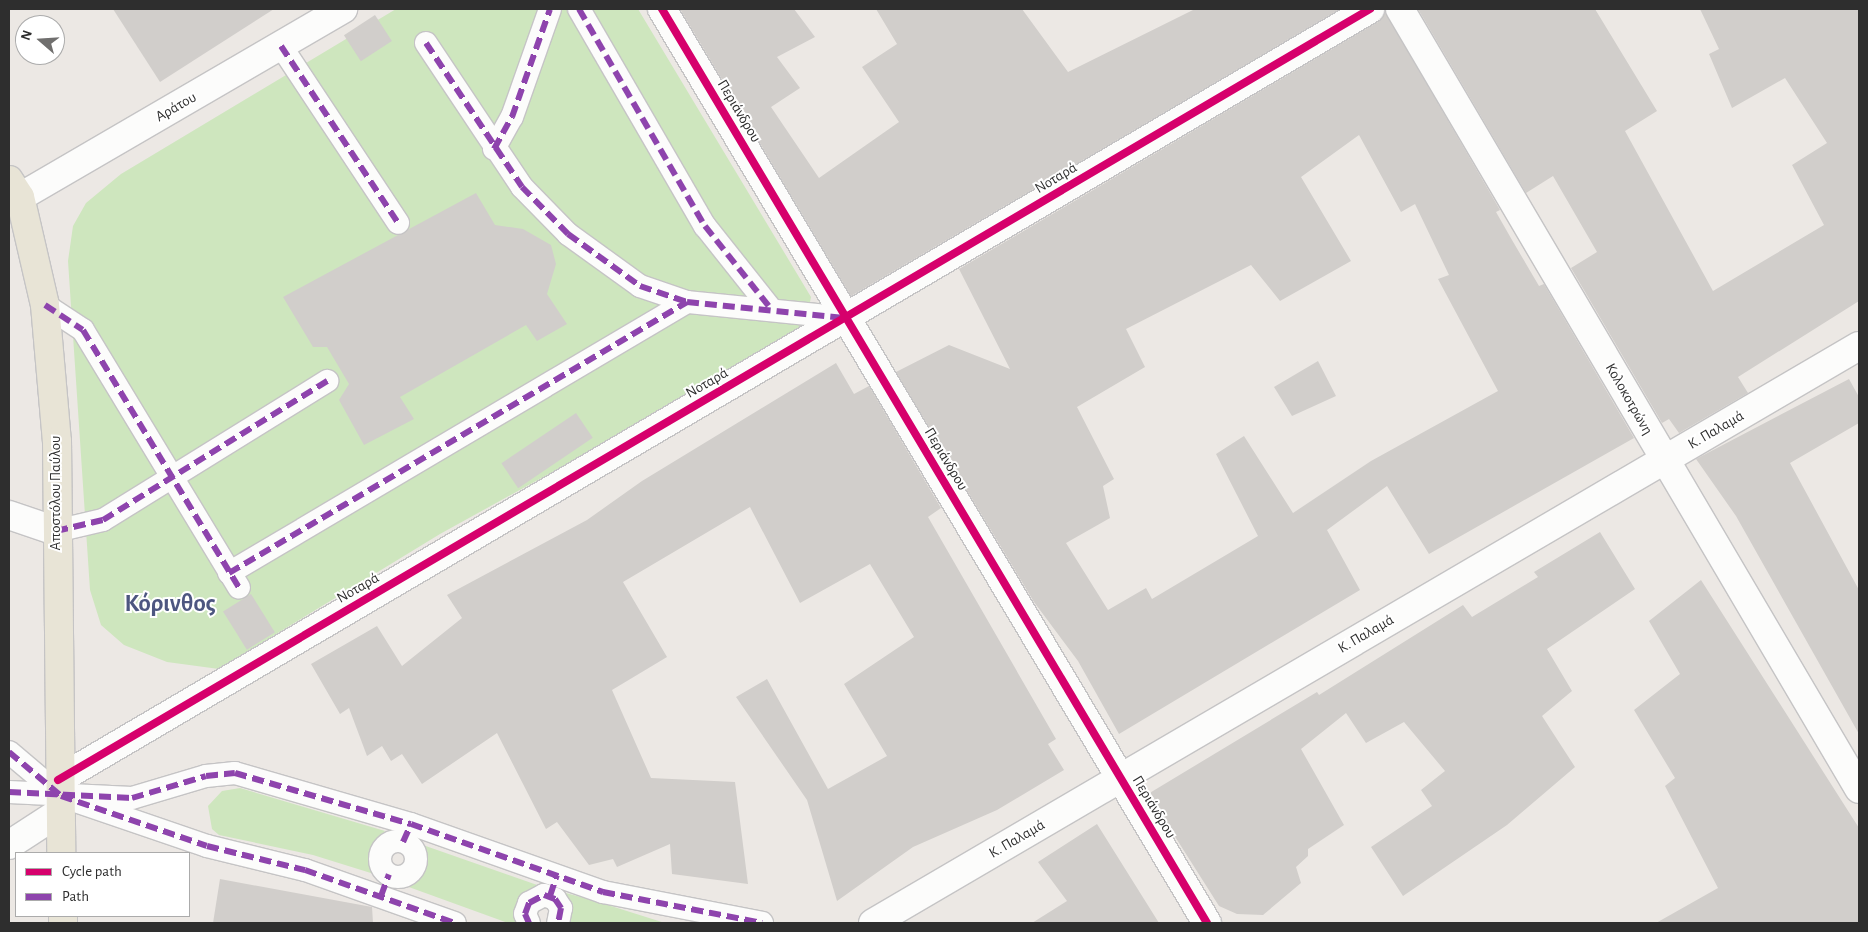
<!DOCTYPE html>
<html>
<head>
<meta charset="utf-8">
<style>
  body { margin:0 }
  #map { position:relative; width:1868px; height:932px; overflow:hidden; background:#ece8e4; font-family:"Alegreya Sans",sans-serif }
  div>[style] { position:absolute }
  .green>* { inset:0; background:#cee6be }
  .building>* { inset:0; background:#d1cecb; transform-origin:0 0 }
  .roads { filter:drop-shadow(1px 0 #c5c4c5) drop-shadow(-1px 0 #c5c4c5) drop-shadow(0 1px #c5c4c5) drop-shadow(0 -1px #c5c4c5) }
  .pedestrian>* { height:22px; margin:-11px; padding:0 11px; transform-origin:11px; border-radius:11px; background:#fcfcfb }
  .pedestrian>.ring { margin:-11px; padding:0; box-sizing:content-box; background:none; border:22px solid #fcfcfb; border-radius:50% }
  .minor>* { height:28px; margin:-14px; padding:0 14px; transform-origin:14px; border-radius:14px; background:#fcfcfb }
  .tertiary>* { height:28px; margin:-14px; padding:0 14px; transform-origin:14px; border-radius:14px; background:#fcfcfb }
  .primary>* { height:28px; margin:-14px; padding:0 14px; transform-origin:14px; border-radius:14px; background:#e8e4d6 }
  .quiet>* { height:6px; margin-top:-3px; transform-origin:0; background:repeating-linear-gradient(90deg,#8e44ad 0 12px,transparent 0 18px) }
  .cycleway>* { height:8px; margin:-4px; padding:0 4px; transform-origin:4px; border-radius:4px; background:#d6006c }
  span { translate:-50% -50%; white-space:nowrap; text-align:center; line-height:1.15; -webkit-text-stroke:4px #fff; paint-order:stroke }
  .street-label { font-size:15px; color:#2e2e2e }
  .town-label { font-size:25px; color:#4d5680; font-weight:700 }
  .frame { position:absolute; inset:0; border:10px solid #2e2e2e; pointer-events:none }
  .legend { position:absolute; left:15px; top:852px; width:175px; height:65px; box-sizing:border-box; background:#fff; border:1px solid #ababab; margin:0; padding:6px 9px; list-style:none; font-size:15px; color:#2e2e2e }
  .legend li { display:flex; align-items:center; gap:10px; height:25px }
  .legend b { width:25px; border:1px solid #ababab }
  .north { position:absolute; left:15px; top:15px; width:50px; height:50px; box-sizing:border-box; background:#fff; border:1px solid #ababab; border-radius:50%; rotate:289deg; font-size:14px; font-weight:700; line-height:20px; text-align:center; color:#2e2e2e }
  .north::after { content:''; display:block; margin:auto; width:18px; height:22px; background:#706f6e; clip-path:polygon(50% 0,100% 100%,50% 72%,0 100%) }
</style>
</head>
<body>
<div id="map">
  <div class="green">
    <i style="clip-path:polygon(396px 9px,638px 9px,811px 297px,804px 333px,440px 534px,219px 669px,167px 662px,124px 645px,101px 625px,90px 590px,68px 261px,73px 226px,86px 203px,121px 174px)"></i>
    <i style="clip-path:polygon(240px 788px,385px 831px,371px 849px,374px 874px,313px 855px,219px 835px,212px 829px,208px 806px,222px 791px)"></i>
    <i style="clip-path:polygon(420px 844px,540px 886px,516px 906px,520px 923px,508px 923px,406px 886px,423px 869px)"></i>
    <i style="clip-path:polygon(562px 892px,592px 900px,665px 923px,563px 923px)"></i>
  </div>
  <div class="building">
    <i style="clip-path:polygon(113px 9px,274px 9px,160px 82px)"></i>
    <i style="clip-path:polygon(680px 9px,794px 9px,815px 37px,777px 57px,800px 88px,771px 107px,819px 178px,899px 122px,862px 67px,897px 44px,876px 9px,1022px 9px,1068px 72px,1195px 9px,1340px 9px,851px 296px)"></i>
    <i style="clip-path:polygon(1418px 9px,1595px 9px,1657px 111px,1625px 131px,1713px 291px,1824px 225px,1792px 165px,1827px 143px,1785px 78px,1732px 108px,1709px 54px,1719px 49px,1700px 9px,1859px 9px,1859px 301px,1738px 377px,1748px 393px,1679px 433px,1669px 419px,1662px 423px,1571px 268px,1597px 252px,1553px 176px,1526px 193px)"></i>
    <i style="clip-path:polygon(evenodd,1385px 12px,1500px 210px,1496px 212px,1512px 240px,1539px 286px,1544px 284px,1634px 438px,1429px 554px,1387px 486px,1327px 530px,1360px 590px,1119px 734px,1078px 661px,1034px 602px,896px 372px,949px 345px,1010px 369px,959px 269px,1378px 22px,1385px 12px,1359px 135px,1401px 212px,1415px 204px,1449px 275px,1438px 279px,1498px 391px,1371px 461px,1293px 513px,1244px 436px,1216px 454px,1258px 536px,1152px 599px,1146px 588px,1108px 610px,1066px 543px,1110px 518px,1103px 486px,1114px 479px,1077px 407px,1145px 367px,1126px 329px,1251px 265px,1280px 301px,1351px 261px,1301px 177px,1359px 135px)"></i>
    <i style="left:375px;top:15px;width:31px;height:37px;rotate:57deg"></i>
    <i style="clip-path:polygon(476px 193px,495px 225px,523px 229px,551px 245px,556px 264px,547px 294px,567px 324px,537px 341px,526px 325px,400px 397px,414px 419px,364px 445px,339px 400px,349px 384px,327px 347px,313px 347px,283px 297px)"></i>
    <i style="clip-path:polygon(1318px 361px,1336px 396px,1292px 416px,1274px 387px)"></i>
    <i style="clip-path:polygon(836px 363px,854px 394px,869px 386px,941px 508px,928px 517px,1056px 739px,1048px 744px,1064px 770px,997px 810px,913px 847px,837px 901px,807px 800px,736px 697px,767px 679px,828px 789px,887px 756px,844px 684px,914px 637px,870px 564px,800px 603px,750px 507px,623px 582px,667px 657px,612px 690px,651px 778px,735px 782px,748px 884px,672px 874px,670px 844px,617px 867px,613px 859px,589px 865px,557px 822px,546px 829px,497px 733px,422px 784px,402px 754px,391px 761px,382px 746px,367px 756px,349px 708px,340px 714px,311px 664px,377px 626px,402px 666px,462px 618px,447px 595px,587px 520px,642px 481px)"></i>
    <i style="clip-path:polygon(1849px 379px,1859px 397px,1859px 423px,1790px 463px,1859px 590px,1859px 734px,1736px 516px,1696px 459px)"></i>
    <i style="left:576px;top:413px;width:30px;height:90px;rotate:56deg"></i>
    <i style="clip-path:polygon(1600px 532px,1635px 589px,1547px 649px,1572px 691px,1542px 716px,1575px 767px,1507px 825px,1403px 896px,1371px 847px,1432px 806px,1421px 790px,1445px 771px,1404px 722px,1366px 743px,1346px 713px,1301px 749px,1344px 825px,1308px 849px,1308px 856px,1296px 867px,1301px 883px,1263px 915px,1237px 914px,1219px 906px,1148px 794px,1317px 692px,1319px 695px,1463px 605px,1472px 617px,1538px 577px,1534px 572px)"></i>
    <i style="clip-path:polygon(1701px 580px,1859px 828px,1859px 923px,1656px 923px,1718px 888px,1665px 786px,1675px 778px,1634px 710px,1680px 674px,1649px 621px)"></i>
    <i style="left:251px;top:594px;width:45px;height:33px;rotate:58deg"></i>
    <i style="clip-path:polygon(1097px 824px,1159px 923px,1032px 923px,1067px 901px,1038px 862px)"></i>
    <i style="clip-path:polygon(220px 879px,372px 907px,373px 923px,213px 923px)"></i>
  </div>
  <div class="roads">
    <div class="pedestrian">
      <i style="left:579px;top:9px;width:251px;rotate:59.9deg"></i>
      <i style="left:705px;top:226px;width:106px;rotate:51.5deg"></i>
      <i style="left:426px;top:43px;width:173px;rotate:56.3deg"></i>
      <i style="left:522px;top:187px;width:66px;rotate:45.6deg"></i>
      <i style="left:568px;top:234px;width:89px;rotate:35.8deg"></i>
      <i style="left:640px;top:286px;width:50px;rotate:18.8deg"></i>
      <i style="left:687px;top:302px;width:160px;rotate:5.7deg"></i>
      <i style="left:281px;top:46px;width:212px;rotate:56.5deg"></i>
      <i style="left:494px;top:149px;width:37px;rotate:-61deg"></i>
      <i style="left:512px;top:117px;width:114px;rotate:-70.6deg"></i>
      <i style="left:45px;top:305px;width:45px;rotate:33.3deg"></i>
      <i style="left:83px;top:330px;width:301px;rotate:58.8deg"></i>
      <i style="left:56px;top:531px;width:48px;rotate:-13.2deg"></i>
      <i style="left:103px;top:520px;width:264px;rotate:-31.8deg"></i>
      <i style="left:229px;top:573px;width:532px;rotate:-30.61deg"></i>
      <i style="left:9px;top:752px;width:68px;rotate:40.2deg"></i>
      <i style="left:61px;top:796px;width:154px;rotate:18.9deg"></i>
      <i style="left:207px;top:846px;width:101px;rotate:13.8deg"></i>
      <i style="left:305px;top:870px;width:159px;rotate:19.5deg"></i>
      <i style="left:9px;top:792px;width:123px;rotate:2.8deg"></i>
      <i style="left:132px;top:798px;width:77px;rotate:-16.6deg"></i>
      <i style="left:206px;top:776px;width:29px;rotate:-6deg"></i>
      <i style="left:235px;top:773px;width:183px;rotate:16.2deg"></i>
      <i style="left:411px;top:824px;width:204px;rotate:19.5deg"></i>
      <i style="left:603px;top:892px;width:162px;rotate:11deg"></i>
      <i class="ring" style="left:380px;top:841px;width:14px;height:14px"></i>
      <i style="left:529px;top:923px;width:10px;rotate:-114deg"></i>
      <i style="left:525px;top:914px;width:12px;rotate:-70deg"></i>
      <i style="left:529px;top:903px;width:17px;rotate:-28deg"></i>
      <i style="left:544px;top:895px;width:12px;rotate:20deg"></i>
      <i style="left:555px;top:899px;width:11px;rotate:56deg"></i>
      <i style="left:561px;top:908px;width:15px;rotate:101deg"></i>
    </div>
    <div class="minor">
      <i style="left:662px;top:9px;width:1064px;rotate:59.19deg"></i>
      <i style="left:1400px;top:9px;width:905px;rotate:59.52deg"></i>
      <i style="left:9px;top:515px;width:50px;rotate:18.8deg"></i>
      <i style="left:9px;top:845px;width:61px;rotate:-32.9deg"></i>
      <i style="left:873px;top:923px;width:1142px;rotate:-30.34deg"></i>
    </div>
    <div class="tertiary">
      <i style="left:20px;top:197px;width:374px;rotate:-30.2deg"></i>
      <i style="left:58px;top:780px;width:1522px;rotate:-30.44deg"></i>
    </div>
    <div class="primary">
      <i style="left:9px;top:180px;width:20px;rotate:57deg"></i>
      <i style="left:20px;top:197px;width:111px;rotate:77deg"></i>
      <i style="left:45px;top:305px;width:137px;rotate:85deg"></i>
      <i style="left:57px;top:441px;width:412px;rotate:89.4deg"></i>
      <i style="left:63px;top:916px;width:7px;rotate:90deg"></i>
    </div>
  </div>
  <div class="quiet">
    <i style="left:579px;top:9px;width:251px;rotate:59.9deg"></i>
    <i style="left:705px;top:226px;width:106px;rotate:51.5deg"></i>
    <i style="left:426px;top:43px;width:173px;rotate:56.3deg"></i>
    <i style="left:522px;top:187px;width:66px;rotate:45.6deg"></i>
    <i style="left:568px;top:234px;width:89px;rotate:35.8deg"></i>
    <i style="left:640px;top:286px;width:50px;rotate:18.8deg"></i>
    <i style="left:687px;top:302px;width:158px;rotate:5.8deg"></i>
    <i style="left:281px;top:46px;width:212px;rotate:56.5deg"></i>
    <i style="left:494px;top:149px;width:37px;rotate:-61deg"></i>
    <i style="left:512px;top:117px;width:114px;rotate:-70.6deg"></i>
    <i style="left:45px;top:305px;width:45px;rotate:33.3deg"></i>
    <i style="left:83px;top:330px;width:301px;rotate:58.8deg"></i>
    <i style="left:56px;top:531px;width:48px;rotate:-13.2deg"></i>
    <i style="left:103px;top:520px;width:264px;rotate:-31.8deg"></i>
    <i style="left:229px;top:573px;width:532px;rotate:-30.61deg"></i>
    <i style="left:9px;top:752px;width:68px;rotate:40.2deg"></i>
    <i style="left:61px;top:796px;width:154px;rotate:18.9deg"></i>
    <i style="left:207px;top:846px;width:101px;rotate:13.8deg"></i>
    <i style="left:305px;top:870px;width:159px;rotate:19.5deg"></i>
    <i style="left:9px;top:792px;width:123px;rotate:2.8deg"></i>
    <i style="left:132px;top:798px;width:77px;rotate:-16.6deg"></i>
    <i style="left:206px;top:776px;width:29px;rotate:-6deg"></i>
    <i style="left:235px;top:773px;width:183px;rotate:16.2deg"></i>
    <i style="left:411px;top:824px;width:204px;rotate:19.5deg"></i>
    <i style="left:603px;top:892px;width:162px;rotate:11deg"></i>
    <i style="left:403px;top:842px;width:20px;rotate:-66deg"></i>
    <i style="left:381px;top:896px;width:23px;rotate:-70deg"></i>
    <i style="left:550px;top:896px;width:22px;rotate:-72deg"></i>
    <i style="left:529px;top:923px;width:10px;rotate:-114deg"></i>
    <i style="left:525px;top:914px;width:12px;rotate:-70deg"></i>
    <i style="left:529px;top:903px;width:17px;rotate:-28deg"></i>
    <i style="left:544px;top:895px;width:12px;rotate:20deg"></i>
    <i style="left:555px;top:899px;width:11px;rotate:56deg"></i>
    <i style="left:561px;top:908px;width:15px;rotate:101deg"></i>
  </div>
  <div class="cycleway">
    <i style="left:662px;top:9px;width:1064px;rotate:59.19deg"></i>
    <i style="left:58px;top:780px;width:1522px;rotate:-30.44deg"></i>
  </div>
  <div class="street-label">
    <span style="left:176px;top:107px;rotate:-30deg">Αράτου</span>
    <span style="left:739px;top:111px;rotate:59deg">Περιάνδρου</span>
    <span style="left:1056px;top:178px;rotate:-31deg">Νοταρά</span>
    <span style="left:707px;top:383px;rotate:-30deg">Νοταρά</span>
    <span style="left:1629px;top:399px;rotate:60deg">Κολοκοτρώνη</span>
    <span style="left:1716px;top:430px;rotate:-30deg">Κ. Παλαμά</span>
    <span style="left:946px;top:459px;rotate:59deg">Περιάνδρου</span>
    <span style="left:56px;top:493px;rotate:-90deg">Αποστόλου Παύλου</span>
    <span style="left:358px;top:588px;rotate:-30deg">Νοταρά</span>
    <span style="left:1366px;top:634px;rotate:-30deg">Κ. Παλαμά</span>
    <span style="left:1154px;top:807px;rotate:59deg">Περιάνδρου</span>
    <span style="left:1017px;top:839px;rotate:-30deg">Κ. Παλαμά</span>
  </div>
  <div class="town-label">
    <span style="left:170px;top:604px">Κόρινθος</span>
  </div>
  <div class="frame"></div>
  <ul class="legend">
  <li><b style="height:6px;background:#d6006c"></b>Cycle path</li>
  <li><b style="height:6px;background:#8e44ad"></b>Path</li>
  </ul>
  <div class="north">N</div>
</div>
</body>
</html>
